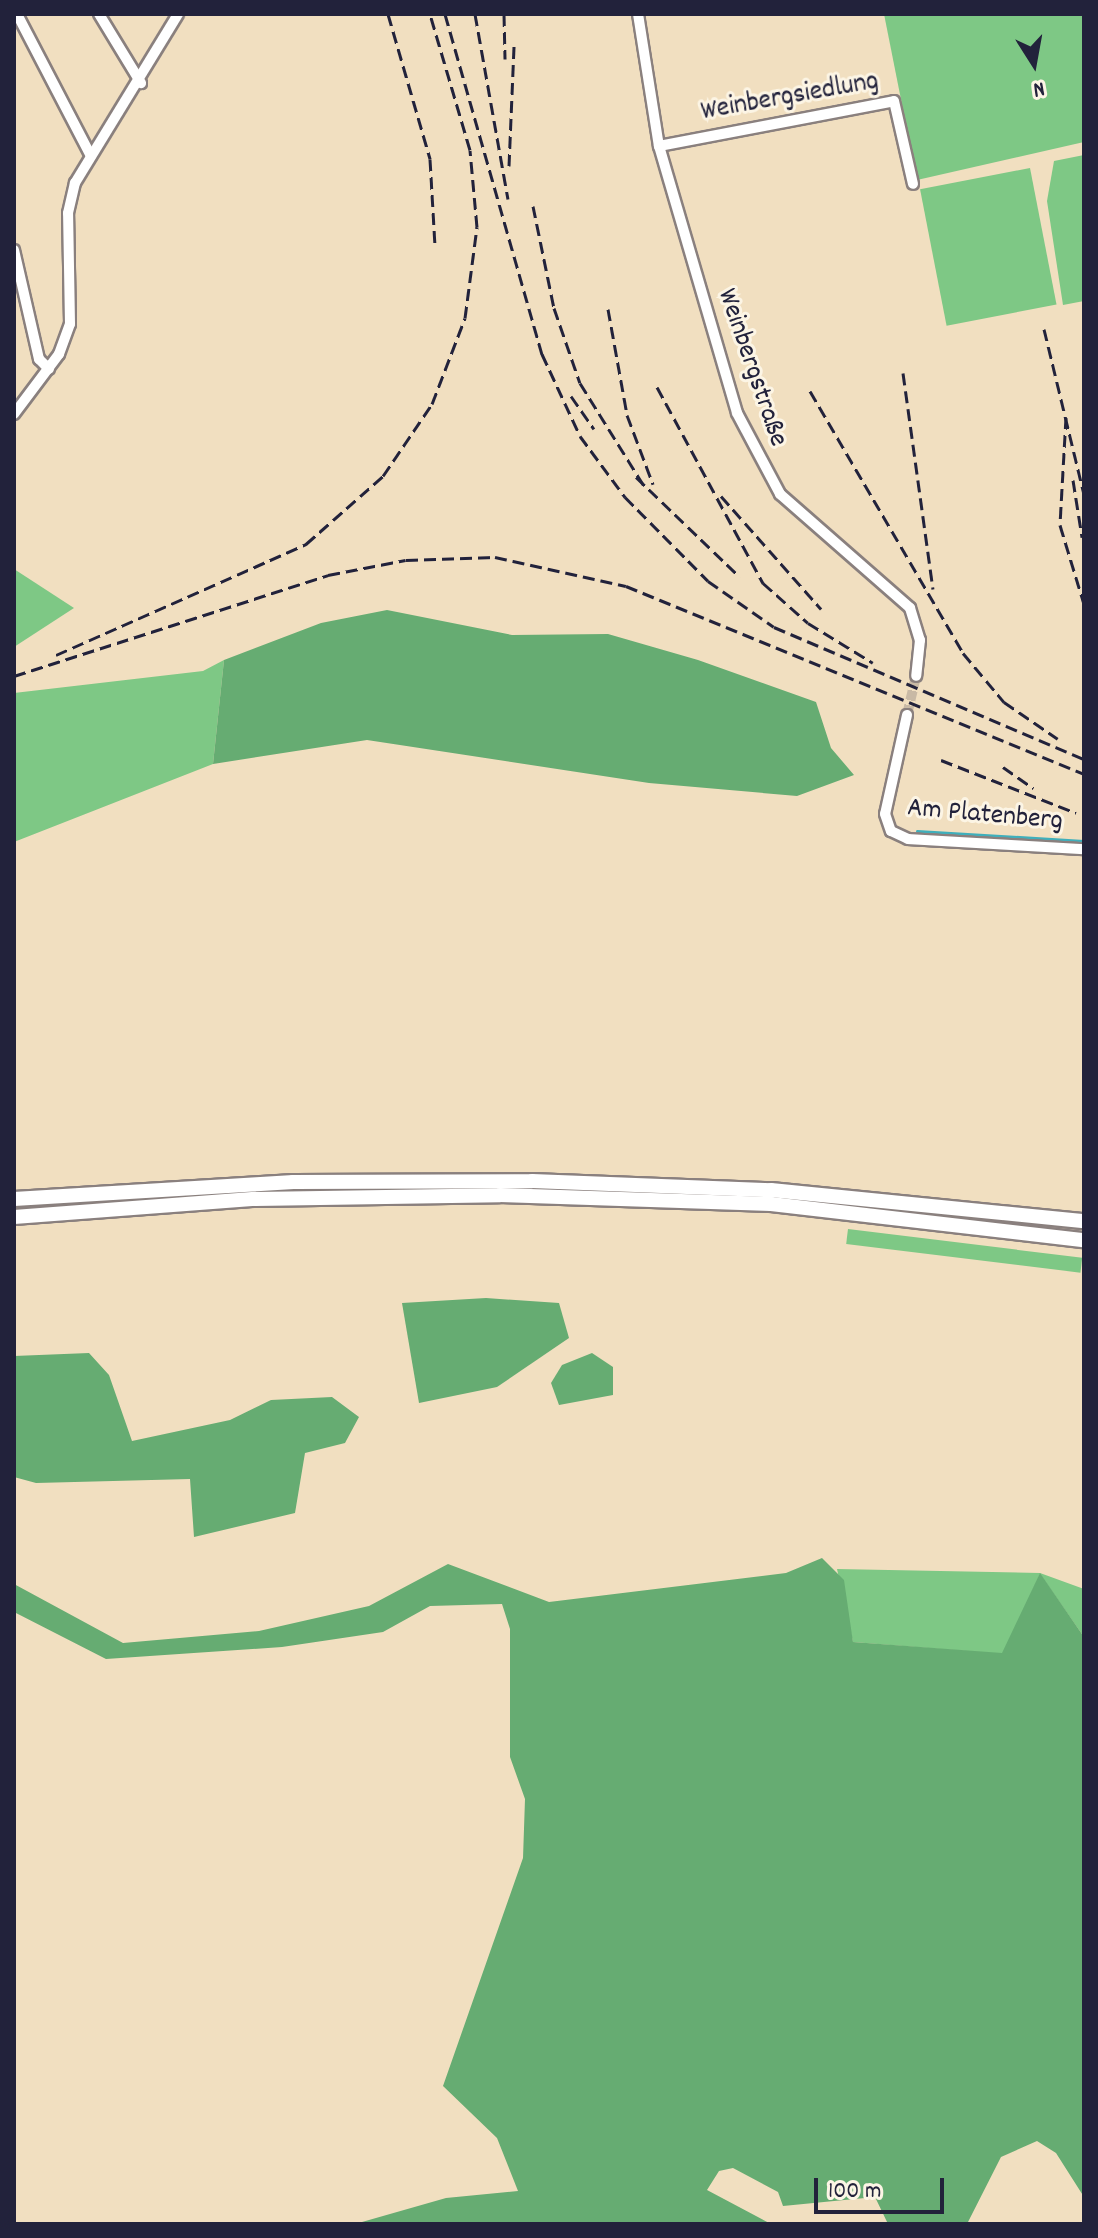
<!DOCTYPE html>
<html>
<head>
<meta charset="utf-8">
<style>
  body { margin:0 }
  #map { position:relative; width:1098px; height:2238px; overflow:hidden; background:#f1dfc0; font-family:Dekko,sans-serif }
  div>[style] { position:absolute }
  .green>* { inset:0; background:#7ec885; transform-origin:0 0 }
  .forest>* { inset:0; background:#66ac72 }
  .stream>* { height:3px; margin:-1.5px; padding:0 1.5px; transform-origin:1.5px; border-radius:1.5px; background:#40afbb }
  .minor-tunnel>* { height:10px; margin-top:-5px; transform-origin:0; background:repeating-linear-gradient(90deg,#c8b9a5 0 10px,transparent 0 15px) }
  .roads { filter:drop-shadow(2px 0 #8a807e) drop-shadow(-2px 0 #8a807e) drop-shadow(0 2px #8a807e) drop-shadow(0 -2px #8a807e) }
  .minor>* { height:10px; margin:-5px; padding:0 5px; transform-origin:5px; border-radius:5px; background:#fff }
  .highway>* { height:14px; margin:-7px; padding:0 7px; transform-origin:7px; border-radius:7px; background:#fff }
  .rail>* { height:3px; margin-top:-1.5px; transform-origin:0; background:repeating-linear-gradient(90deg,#22223b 0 12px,transparent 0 18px) }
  span { translate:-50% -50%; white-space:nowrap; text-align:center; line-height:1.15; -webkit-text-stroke:6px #fcf5e5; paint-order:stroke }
  .street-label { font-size:28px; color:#22223b }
  .frame { position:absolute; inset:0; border:16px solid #22223b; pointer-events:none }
  .north { position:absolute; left:994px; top:24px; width:80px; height:80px; -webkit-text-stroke:6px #fcf5e5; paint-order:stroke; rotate:169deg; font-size:22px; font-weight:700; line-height:32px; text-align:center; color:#22223b }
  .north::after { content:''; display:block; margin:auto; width:28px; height:36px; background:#22223b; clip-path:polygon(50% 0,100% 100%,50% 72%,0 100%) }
  .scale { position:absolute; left:814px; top:2178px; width:130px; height:36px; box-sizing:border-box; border:4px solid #22223b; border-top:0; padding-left:10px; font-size:24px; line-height:28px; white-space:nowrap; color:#22223b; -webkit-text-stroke:6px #fcf5e5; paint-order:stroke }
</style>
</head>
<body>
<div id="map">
  <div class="green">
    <i style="clip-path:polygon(884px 14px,1084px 14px,1084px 142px,917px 180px)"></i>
    <i style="clip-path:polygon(1084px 155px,1084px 301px,1063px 305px,1047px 201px,1054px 161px)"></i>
    <i style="left:1030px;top:168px;width:139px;height:112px;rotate:79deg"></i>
    <i style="clip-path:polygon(14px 569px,74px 608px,14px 647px)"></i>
    <i style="clip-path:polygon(224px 660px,213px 764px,14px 842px,14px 693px,203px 671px)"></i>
    <i style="left:848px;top:1229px;width:236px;height:15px;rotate:7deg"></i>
    <i style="clip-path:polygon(837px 1569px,1040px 1573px,1084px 1589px,1084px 1637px,1040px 1574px,1003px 1654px,853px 1642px)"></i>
  </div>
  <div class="forest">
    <i style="clip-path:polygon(387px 610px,512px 635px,608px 634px,698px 660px,816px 702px,831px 748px,854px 775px,797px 796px,649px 783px,367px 740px,213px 764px,224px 660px,321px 623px)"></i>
    <i style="clip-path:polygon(486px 1298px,559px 1303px,569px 1338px,497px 1387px,419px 1403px,402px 1303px)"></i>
    <i style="clip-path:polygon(89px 1353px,109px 1375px,132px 1441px,230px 1420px,271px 1400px,332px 1397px,359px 1417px,345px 1443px,305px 1453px,295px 1513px,194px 1537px,190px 1479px,36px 1483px,14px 1477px,14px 1356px)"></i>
    <i style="clip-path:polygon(592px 1353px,613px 1367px,613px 1395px,559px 1405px,551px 1383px,562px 1365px)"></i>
    <i style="clip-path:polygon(822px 1558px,844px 1580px,853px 1642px,1002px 1653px,1040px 1573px,1084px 1637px,1084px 2197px,1056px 2153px,1037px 2141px,1001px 2157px,967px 2224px,888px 2224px,875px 2197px,783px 2206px,778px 2192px,733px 2168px,719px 2171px,707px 2190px,771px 2224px,355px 2224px,446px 2198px,518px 2191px,497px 2138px,443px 2086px,523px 1858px,525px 1799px,510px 1757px,510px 1629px,502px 1604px,430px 1606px,383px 1632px,282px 1647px,106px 1659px,14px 1612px,14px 1584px,123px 1643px,259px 1631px,369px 1606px,448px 1564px,549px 1602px,786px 1573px)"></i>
  </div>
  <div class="stream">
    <i style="left:917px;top:831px;width:167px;rotate:3.4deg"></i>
  </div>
  <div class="minor-tunnel">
    <i style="left:907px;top:715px;width:40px;rotate:-77deg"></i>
  </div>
  <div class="roads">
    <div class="minor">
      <i style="left:17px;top:14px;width:160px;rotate:62.5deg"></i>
      <i style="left:99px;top:14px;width:81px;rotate:58.7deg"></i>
      <i style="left:638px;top:14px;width:134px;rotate:81deg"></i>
      <i style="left:659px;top:146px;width:278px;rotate:73.7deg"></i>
      <i style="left:737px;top:413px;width:92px;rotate:62deg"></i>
      <i style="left:780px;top:494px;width:173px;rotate:41.2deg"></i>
      <i style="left:910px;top:608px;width:34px;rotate:73deg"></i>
      <i style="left:920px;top:640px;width:36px;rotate:96deg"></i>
      <i style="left:659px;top:146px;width:239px;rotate:-10.8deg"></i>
      <i style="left:894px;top:101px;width:85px;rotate:77.1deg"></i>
      <i style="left:14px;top:250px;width:112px;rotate:77.1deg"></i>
      <i style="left:39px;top:359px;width:14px;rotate:45deg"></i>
      <i style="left:14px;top:414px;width:75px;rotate:-53.1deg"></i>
      <i style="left:59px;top:354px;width:32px;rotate:-70deg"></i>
      <i style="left:70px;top:324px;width:111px;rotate:-91deg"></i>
      <i style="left:68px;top:213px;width:31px;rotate:-77deg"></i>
      <i style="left:75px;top:183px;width:198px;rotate:-58.6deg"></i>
      <i style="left:907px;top:715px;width:101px;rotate:102.5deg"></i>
      <i style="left:885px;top:814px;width:18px;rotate:71deg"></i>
      <i style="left:891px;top:831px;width:19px;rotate:25deg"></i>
      <i style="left:908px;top:839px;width:176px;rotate:3.3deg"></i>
    </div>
    <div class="highway">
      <i style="left:14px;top:1199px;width:280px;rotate:-3.5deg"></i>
      <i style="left:293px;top:1182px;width:239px;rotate:-0.2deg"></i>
      <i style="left:532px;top:1181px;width:239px;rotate:2.2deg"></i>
      <i style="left:771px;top:1190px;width:315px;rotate:5.7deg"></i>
      <i style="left:14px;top:1217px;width:242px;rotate:-4.3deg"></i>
      <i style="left:255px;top:1199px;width:245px;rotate:-0.9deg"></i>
      <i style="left:500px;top:1195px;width:271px;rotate:1.9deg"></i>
      <i style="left:771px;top:1204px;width:315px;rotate:6.6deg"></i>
    </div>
  </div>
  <div class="rail">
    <i style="left:388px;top:14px;width:151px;rotate:73.8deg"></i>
    <i style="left:430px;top:159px;width:86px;rotate:86.7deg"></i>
    <i style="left:445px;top:14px;width:354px;rotate:74.1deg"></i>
    <i style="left:542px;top:354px;width:90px;rotate:65.1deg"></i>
    <i style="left:580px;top:436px;width:76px;rotate:53.6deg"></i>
    <i style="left:625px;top:497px;width:118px;rotate:45.3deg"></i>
    <i style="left:708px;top:581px;width:80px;rotate:34.9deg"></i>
    <i style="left:774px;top:627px;width:337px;rotate:23.1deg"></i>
    <i style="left:475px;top:14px;width:188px;rotate:79.9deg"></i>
    <i style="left:504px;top:14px;width:45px;rotate:88.7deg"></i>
    <i style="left:509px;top:166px;width:120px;rotate:-87.6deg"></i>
    <i style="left:533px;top:206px;width:104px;rotate:78.4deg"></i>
    <i style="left:554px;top:308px;width:79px;rotate:70.9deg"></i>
    <i style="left:580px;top:383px;width:121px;rotate:58.1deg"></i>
    <i style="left:608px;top:309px;width:108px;rotate:79.8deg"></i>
    <i style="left:627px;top:415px;width:74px;rotate:69.4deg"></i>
    <i style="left:1044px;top:329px;width:170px;rotate:76.4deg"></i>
    <i style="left:903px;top:373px;width:218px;rotate:82.1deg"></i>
    <i style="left:657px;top:387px;width:223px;rotate:61.6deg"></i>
    <i style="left:763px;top:583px;width:60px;rotate:41.6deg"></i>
    <i style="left:808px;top:623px;width:76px;rotate:31.6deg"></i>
    <i style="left:810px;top:391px;width:303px;rotate:59.7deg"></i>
    <i style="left:963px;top:653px;width:64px;rotate:50.1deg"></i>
    <i style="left:1004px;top:702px;width:65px;rotate:34.4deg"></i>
    <i style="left:571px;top:396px;width:40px;rotate:55.1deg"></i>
    <i style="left:1066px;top:417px;width:108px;rotate:93.2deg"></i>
    <i style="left:1060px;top:525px;width:83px;rotate:73.1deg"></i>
    <i style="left:636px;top:477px;width:144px;rotate:43.9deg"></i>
    <i style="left:1073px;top:480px;width:58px;rotate:81deg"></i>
    <i style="left:721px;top:496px;width:151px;rotate:48.5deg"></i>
    <i style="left:56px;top:655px;width:274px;rotate:-23.9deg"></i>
    <i style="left:306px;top:544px;width:103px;rotate:-41.4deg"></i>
    <i style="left:383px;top:476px;width:87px;rotate:-55.8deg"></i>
    <i style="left:432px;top:404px;width:92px;rotate:-69deg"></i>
    <i style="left:465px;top:318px;width:92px;rotate:-82.5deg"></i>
    <i style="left:477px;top:227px;width:77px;rotate:-95.2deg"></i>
    <i style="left:470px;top:150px;width:142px;rotate:-106.4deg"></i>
    <i style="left:14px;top:676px;width:330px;rotate:-17.8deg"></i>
    <i style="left:328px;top:575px;width:79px;rotate:-10.9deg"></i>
    <i style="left:406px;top:560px;width:89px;rotate:-1.9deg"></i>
    <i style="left:495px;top:557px;width:134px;rotate:12.5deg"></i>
    <i style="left:626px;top:586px;width:495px;rotate:22.3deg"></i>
    <i style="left:941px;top:760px;width:145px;rotate:21.4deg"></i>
    <i style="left:1003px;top:767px;width:37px;rotate:35deg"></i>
  </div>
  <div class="street-label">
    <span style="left:790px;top:98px;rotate:-10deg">Weinbergsiedlung</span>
    <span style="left:751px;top:368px;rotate:71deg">Weinbergstraße</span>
    <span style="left:985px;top:816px;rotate:5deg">Am Platenberg</span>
  </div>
  <div class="frame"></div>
  <div class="north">N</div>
  <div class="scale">100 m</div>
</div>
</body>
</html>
